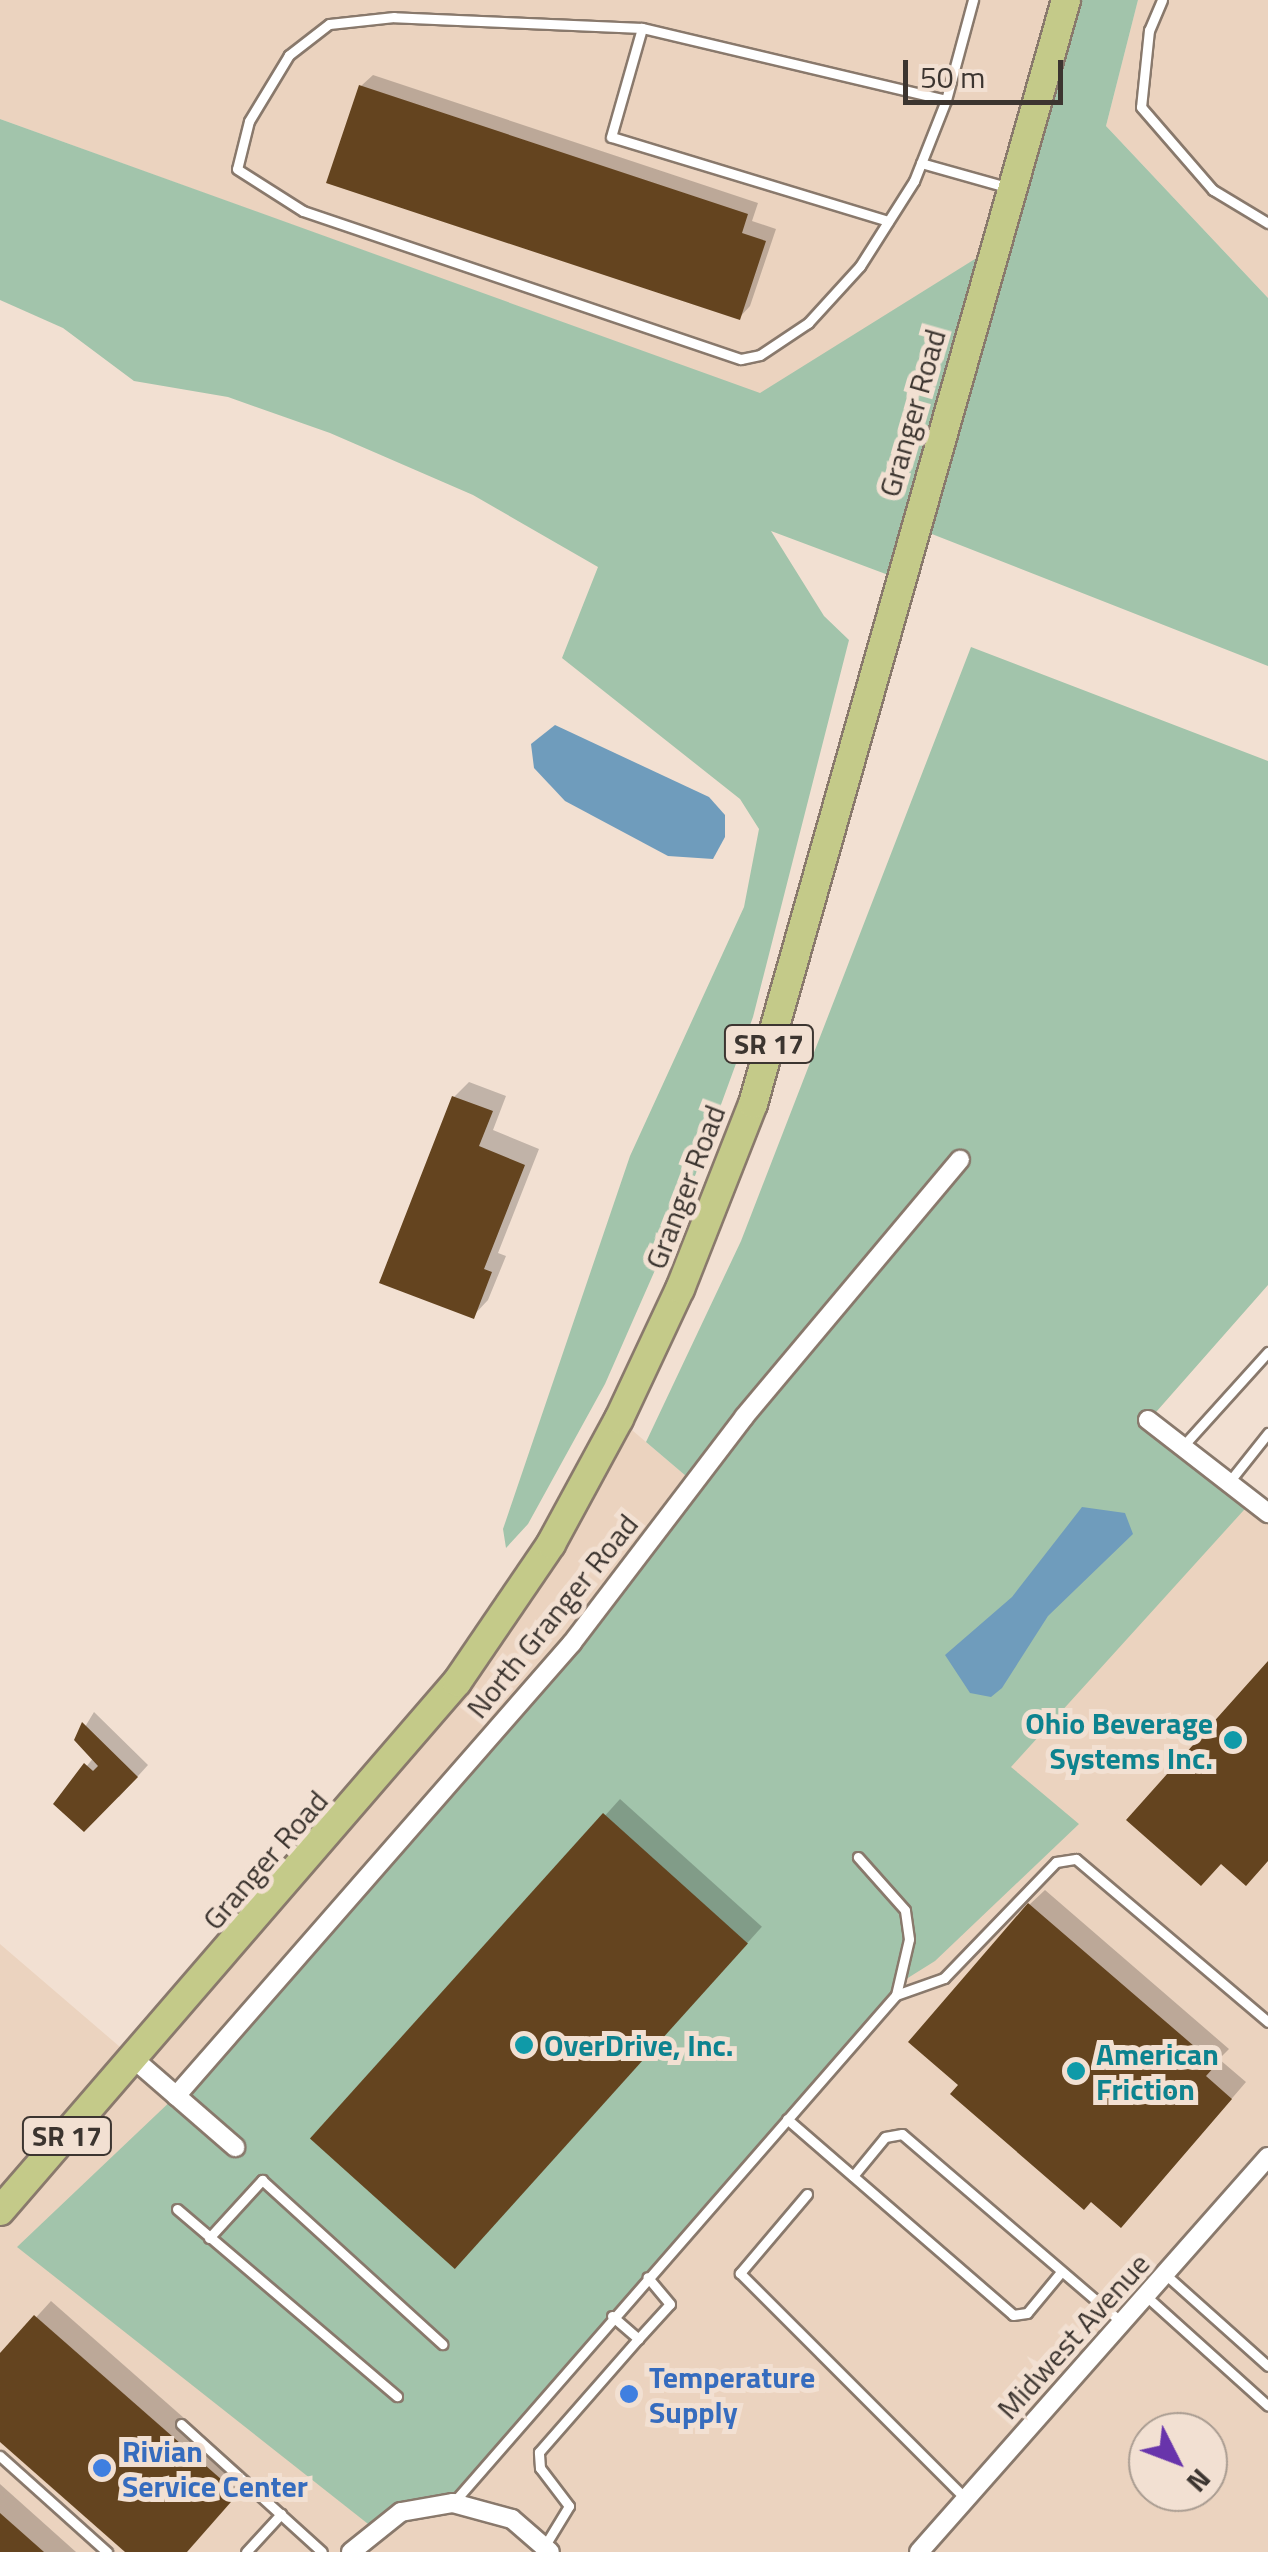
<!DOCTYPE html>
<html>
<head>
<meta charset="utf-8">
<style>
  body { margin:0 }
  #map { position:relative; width:1268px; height:2552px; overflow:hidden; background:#f2e0d2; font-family:"Titillium Web",sans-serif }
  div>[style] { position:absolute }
  .built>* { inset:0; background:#ebd3bf }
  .green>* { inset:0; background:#a2c4ab }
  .water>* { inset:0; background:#6f9cbc }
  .shadow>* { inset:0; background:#0003; transform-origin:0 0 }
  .building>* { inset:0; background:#64441f; transform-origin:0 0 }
  .roads { filter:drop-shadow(2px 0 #89796c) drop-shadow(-2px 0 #89796c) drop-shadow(0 2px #89796c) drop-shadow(0 -2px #89796c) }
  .lane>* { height:9px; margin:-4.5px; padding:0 4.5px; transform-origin:4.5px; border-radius:4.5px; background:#fff }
  .street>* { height:18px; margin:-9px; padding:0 9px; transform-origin:9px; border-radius:9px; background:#fff }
  .primary>* { height:28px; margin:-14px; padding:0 14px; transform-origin:14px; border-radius:14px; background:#c4ca89 }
  .dots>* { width:28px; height:28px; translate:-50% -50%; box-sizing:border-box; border:5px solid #f2e0d2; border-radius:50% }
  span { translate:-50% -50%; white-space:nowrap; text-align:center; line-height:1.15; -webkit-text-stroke:10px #f2e0d2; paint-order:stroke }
  .shield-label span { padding:2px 8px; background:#f2e0d2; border:2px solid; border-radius:8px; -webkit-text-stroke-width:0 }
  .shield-label { font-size:28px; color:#3c3530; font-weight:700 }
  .street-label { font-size:30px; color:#3c3530 }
  .culture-label { font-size:30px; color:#0d838f; font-weight:700 }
  .right { translate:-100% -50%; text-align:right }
  .left { translate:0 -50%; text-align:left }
  .shop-label { font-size:30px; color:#366cbe; font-weight:700 }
  .north { position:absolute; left:1128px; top:2412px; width:100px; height:100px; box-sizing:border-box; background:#f2e0d2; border:2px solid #a99c91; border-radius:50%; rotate:132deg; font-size:28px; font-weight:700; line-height:40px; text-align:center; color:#3c3530 }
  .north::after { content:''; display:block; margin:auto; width:35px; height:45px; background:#6834ab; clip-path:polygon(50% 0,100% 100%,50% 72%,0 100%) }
  .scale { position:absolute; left:903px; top:60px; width:160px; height:45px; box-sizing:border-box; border:5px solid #3c3530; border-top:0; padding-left:12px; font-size:30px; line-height:35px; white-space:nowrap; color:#3c3530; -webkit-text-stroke:8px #f2e0d2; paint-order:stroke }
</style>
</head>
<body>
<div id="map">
  <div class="built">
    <i style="clip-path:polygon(0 0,1066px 0,992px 249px,760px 394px,0 119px)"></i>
    <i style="clip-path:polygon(1138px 0,1268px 0,1268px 298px,1106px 126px)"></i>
    <i style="clip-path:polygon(evenodd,1263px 1290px,1149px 1420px,1268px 1513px,1268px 2552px,0 2552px,0 1944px,134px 2059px,457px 1682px,619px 1419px,693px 1482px,1263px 1290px,1148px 2432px,1208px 2432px,1208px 2492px,1148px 2492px,1148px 2432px)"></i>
  </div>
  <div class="green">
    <i style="clip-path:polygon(1066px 0,1138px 0,1106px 126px,1268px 298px,1268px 666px,914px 527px,899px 579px,771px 531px,824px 616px,849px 640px,753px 1017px,688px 1195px,605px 1384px,528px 1524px,506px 1548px,503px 1529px,630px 1156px,744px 907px,759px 829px,740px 799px,562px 658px,598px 567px,473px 495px,330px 433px,228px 397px,134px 381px,63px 328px,0 300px,0 119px,760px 393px,991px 249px)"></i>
    <i style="clip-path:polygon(971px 647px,1268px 761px,1268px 1285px,1149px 1420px,1253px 1500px,1011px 1767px,1079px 1824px,935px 1961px,903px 1981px,457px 2496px,401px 2512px,377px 2531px,17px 2247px,176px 2096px,404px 1837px,693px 1482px,646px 1442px,741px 1241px)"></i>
  </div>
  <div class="water">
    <i style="clip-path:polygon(555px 725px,709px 797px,725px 815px,725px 837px,713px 859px,668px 856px,565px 801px,534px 768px,531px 744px)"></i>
    <i style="clip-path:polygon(1082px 1507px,1125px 1513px,1133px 1534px,1048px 1616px,1002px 1688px,991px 1697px,970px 1693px,945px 1655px,1012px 1597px)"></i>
  </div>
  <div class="shadow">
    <i style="clip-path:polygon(373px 75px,758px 203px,752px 221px,776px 229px,750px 306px,739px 318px,361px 86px)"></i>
    <i style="clip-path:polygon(469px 1082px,506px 1096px,493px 1130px,539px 1149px,498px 1253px,506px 1256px,488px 1300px,473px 1316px,454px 1097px)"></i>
    <i style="clip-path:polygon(94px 1712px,148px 1765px,119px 1797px,57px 1804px,94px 1757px,77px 1740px)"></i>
    <i style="left:620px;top:1799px;width:191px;height:457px;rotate:42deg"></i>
    <i style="clip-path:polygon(1045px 1890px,1229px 2049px,1219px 2059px,1246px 2082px,1136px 2210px,962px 2085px,1029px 1905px)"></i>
    <i style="clip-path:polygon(51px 2301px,251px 2477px,185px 2552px,129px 2552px,0 2438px,0 2357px)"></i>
    <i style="clip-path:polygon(0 2484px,76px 2552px,0 2552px)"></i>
  </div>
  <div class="building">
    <i style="clip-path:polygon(359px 85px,748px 214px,742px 233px,766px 241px,740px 320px,326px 183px)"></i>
    <i style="clip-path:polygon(452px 1096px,493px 1111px,479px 1146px,525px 1165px,484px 1269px,492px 1272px,474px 1319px,379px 1283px)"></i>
    <i style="clip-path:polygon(1268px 1661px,1268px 1861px,1246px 1886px,1221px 1864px,1201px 1886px,1126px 1820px)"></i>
    <i style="clip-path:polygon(82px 1722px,138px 1777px,84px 1832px,53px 1804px,84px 1763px,93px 1771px,98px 1766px,74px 1740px)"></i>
    <i style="left:603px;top:1813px;width:195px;height:438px;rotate:42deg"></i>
    <i style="clip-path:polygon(1028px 1903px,1216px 2065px,1206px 2076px,1232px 2099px,1121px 2228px,1091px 2202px,1084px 2210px,950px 2094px,958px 2085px,908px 2042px)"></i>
    <i style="clip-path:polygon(34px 2315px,238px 2494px,187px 2552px,125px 2552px,0 2442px,0 2353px)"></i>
    <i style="clip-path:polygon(0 2513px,44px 2552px,0 2552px)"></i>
  </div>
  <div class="roads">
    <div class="lane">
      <i style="left:1162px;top:0;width:33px;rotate:113deg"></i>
      <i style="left:1149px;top:30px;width:77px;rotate:95.9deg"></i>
      <i style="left:1141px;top:107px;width:110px;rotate:49.1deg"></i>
      <i style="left:1213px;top:190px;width:64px;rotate:31deg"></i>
      <i style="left:642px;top:28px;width:248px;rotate:-177.5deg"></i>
      <i style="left:394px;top:17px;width:65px;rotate:173.9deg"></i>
      <i style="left:329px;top:24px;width:51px;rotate:142.2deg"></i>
      <i style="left:289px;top:55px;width:77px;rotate:121.2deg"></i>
      <i style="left:249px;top:121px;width:49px;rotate:104deg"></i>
      <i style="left:237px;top:169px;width:78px;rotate:32.5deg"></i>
      <i style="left:303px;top:211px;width:462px;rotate:18.7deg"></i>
      <i style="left:741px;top:359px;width:19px;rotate:-12deg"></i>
      <i style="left:760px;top:355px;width:58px;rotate:-33.7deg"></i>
      <i style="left:808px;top:323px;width:77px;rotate:-47.6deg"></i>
      <i style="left:860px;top:266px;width:101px;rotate:-57.6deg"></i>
      <i style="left:914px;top:181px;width:87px;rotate:-68.4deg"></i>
      <i style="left:946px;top:100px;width:104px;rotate:-74.9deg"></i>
      <i style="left:921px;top:163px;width:92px;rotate:15.7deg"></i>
      <i style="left:888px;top:221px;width:289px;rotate:-163.1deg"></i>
      <i style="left:611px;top:137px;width:113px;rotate:-74.1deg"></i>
      <i style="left:642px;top:28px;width:312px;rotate:13.3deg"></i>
      <i style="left:1183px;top:1446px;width:127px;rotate:-47.9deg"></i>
      <i style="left:1229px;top:1482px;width:63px;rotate:-51.5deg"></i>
      <i style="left:896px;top:1995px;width:51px;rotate:-19.5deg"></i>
      <i style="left:944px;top:1978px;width:161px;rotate:-46deg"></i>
      <i style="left:1056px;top:1862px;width:20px;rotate:-9deg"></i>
      <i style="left:1076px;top:1859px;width:252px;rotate:40.3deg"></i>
      <i style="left:787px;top:2119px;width:299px;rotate:40.9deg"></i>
      <i style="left:1013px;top:2315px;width:14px;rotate:-8deg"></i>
      <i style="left:1027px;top:2313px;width:53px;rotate:-50.3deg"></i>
      <i style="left:853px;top:2176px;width:50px;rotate:-50.6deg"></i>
      <i style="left:885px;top:2137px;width:17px;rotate:-10deg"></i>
      <i style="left:902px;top:2134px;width:289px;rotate:40.6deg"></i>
      <i style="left:807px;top:2194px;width:104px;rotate:130.3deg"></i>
      <i style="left:740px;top:2273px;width:320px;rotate:45deg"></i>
      <i style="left:177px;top:2209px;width:289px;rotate:40.4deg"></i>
      <i style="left:209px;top:2238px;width:79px;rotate:-47.6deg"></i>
      <i style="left:262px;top:2180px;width:244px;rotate:42.3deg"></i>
      <i style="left:1165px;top:2274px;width:138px;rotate:41.8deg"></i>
      <i style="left:1146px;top:2296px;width:164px;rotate:42deg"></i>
      <i style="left:612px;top:2316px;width:35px;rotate:41deg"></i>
      <i style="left:638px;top:2339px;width:47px;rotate:-47.6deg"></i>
      <i style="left:670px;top:2304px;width:35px;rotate:-130deg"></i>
      <i style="left:181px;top:2424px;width:190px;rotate:42.2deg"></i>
      <i style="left:0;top:2456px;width:144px;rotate:41.9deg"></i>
      <i style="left:453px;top:2503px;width:674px;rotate:-48.91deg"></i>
      <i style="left:896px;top:1995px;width:57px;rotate:-76.9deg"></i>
      <i style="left:909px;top:1939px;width:29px;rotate:-98deg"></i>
      <i style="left:905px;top:1910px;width:71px;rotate:-131.6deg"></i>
      <i style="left:544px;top:2547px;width:48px;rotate:-58.6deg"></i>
      <i style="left:569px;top:2506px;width:48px;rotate:-127.3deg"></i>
      <i style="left:540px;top:2468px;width:16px;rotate:-94deg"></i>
      <i style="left:539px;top:2452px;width:150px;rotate:-48.8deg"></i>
      <i style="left:246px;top:2552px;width:52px;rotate:-47.4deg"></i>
    </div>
    <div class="street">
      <i style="left:1148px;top:1420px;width:152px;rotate:37.8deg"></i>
      <i style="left:135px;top:2060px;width:133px;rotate:41deg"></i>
      <i style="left:176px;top:2096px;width:602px;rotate:-48.84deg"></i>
      <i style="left:572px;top:1643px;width:284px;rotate:-52.7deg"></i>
      <i style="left:744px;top:1417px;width:336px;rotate:-50deg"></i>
      <i style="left:351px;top:2552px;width:64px;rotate:-38.7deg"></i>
      <i style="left:401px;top:2512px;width:53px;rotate:-9.8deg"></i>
      <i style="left:453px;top:2503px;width:61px;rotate:15.2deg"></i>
      <i style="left:512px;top:2519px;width:50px;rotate:41deg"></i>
      <i style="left:919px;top:2552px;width:527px;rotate:-48.54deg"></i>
    </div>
    <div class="primary">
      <i style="left:0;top:2211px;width:699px;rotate:-49.18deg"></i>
      <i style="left:457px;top:1682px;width:167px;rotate:-55.7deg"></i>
      <i style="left:551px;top:1544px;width:142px;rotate:-61.5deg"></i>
      <i style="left:619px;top:1419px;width:144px;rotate:-64.9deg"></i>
      <i style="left:680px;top:1289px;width:199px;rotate:-68.5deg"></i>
      <i style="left:753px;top:1104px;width:1148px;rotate:-74.17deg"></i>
    </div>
  </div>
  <div class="dots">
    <i style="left:1233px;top:1740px;background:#0f9aa8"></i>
    <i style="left:524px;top:2045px;background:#0f9aa8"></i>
    <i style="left:1076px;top:2071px;background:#0f9aa8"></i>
    <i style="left:629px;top:2394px;background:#3f7fe0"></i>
    <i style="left:102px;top:2468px;background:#3f7fe0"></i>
  </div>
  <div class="shield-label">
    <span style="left:769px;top:1044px">SR 17</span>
    <span style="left:67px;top:2136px">SR 17</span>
  </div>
  <div class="street-label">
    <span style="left:912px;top:413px;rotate:-74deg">Granger Road</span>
    <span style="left:685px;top:1187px;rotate:-69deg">Granger Road</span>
    <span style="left:552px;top:1616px;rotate:-51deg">North Granger Road</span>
    <span style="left:265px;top:1860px;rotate:-49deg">Granger Road</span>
    <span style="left:1073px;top:2336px;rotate:-48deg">Midwest Avenue</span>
  </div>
  <div class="culture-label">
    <span class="right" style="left:1213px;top:1740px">Ohio Beverage<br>Systems Inc.</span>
    <span class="left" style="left:544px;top:2045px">OverDrive, Inc.</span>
    <span class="left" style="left:1096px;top:2071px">American<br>Friction</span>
  </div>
  <div class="shop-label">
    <span class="left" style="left:649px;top:2394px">Temperature<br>Supply</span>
    <span class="left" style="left:122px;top:2468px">Rivian<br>Service Center</span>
  </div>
  <div class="north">N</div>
  <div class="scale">50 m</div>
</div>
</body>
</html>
